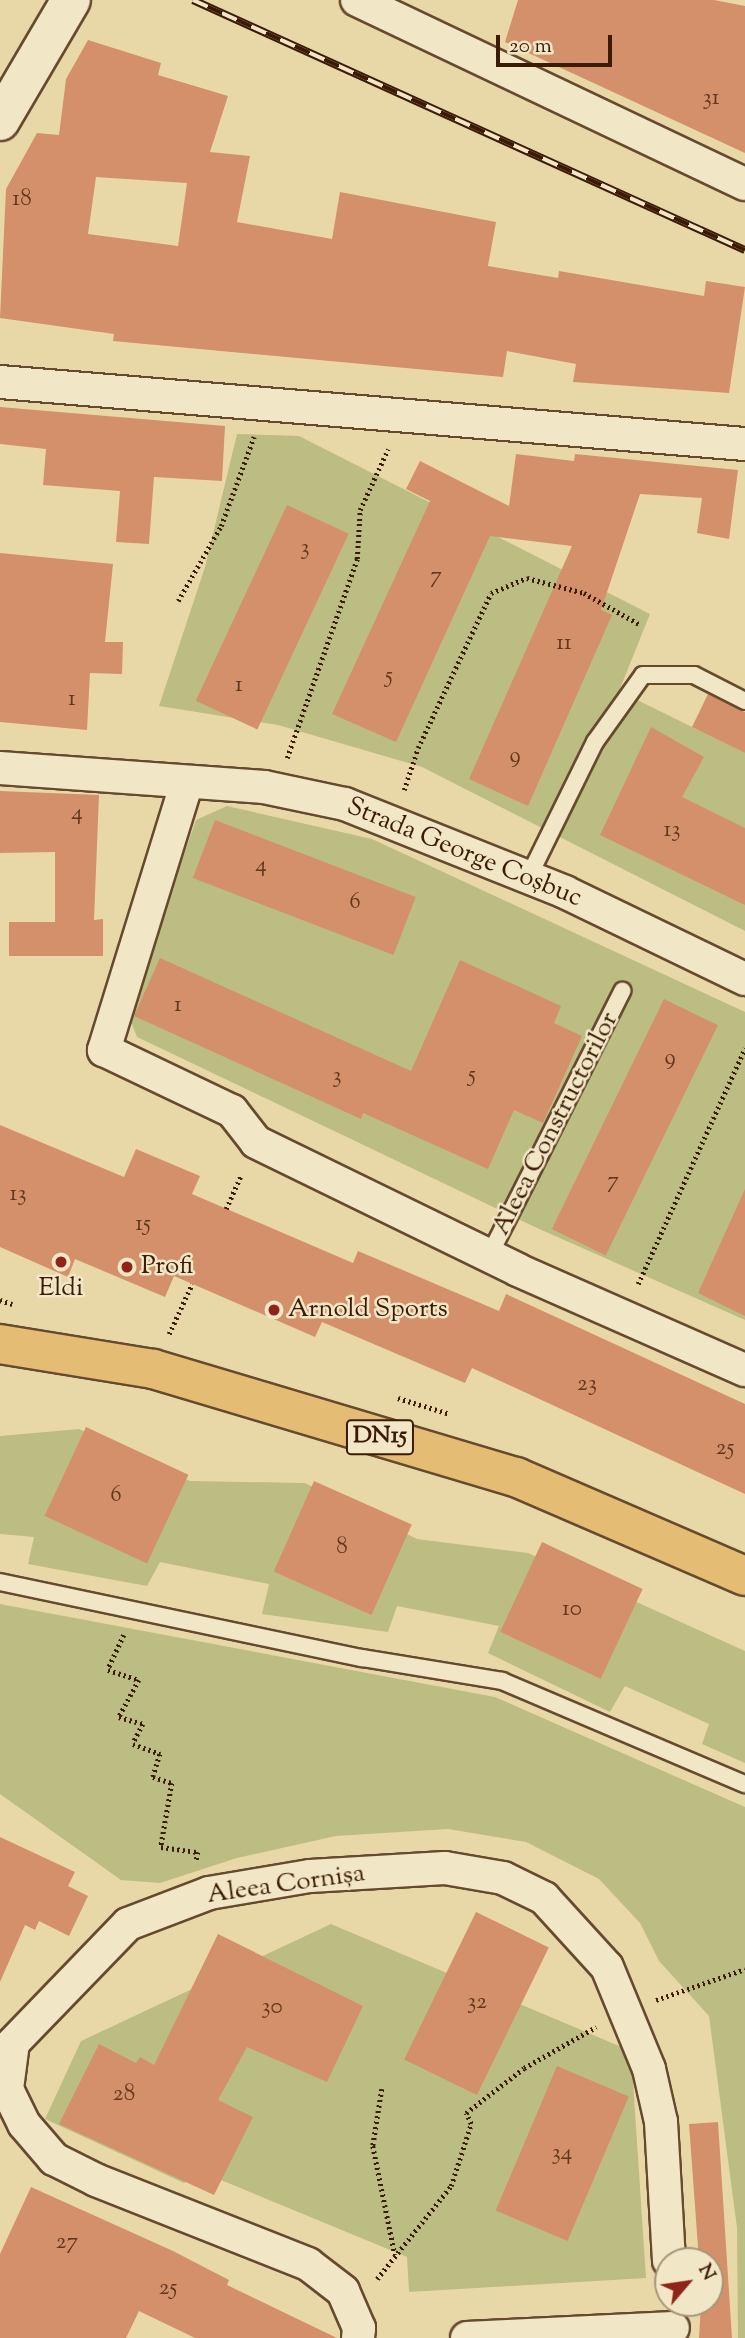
<!DOCTYPE html>
<html>
<head>
<meta charset="utf-8">
<style>
  body { margin:0 }
  #map { position:relative; width:745px; height:2338px; overflow:hidden; background:#e9d8a7; font-family:"Sorts Mill Goudy",serif }
  div>[style] { position:absolute }
  .green>* { inset:0; background:#bcbd83 }
  .building>* { inset:0; background:#d4906a; transform-origin:0 0 }
  .path>* { height:4.5px; margin-top:-2.25px; transform-origin:0; background:repeating-linear-gradient(90deg,#3b1b06 0 2px,transparent 0 5.5px) }
  .roads { filter:drop-shadow(2px 0 #664a2e) drop-shadow(-2px 0 #664a2e) drop-shadow(0 2px #664a2e) drop-shadow(0 -2px #664a2e) }
  .lane>* { height:16px; margin:-8px; padding:0 8px; transform-origin:8px; border-radius:8px; background:#f1e6c6 }
  .street>* { height:32px; margin:-16px; padding:0 16px; transform-origin:16px; border-radius:16px; background:#f1e6c6 }
  .secondary>* { height:38px; margin:-19px; padding:0 19px; transform-origin:19px; border-radius:19px; background:#f1e6c6 }
  .primary>* { height:38px; margin:-19px; padding:0 19px; transform-origin:19px; border-radius:19px; background:#e4bc74 }
  .rail>* { height:8px; margin-top:-4px; transform-origin:0; background:repeating-linear-gradient(90deg,#f1e6c6 0 16px,#3b1b06 0 32px); box-sizing:border-box; border-block:2px solid #3b1b06 }
  .dots>* { width:19px; height:19px; translate:-50% -50%; box-sizing:border-box; border:4px solid #f1e6c6; border-radius:50% }
  span { translate:-50% -50%; white-space:nowrap; text-align:center; line-height:1.15; -webkit-text-stroke:5px #f1e6c6; paint-order:stroke }
  .number-label { font-size:23px; color:#61381f }
  .number-label span { -webkit-text-stroke-width:0 }
  .shield-label span { padding:2px 5px; background:#f1e6c6; border:2px solid; border-radius:5px; -webkit-text-stroke-width:0 }
  .shield-label { font-size:24px; color:#3b1b06; font-weight:700 }
  .street-label { font-size:26px; color:#3b1b06 }
  .poi-label { font-size:26px; color:#3b1b06 }
  .left { translate:0 -50%; text-align:left }
  .north { position:absolute; left:654px; top:2247px; width:70px; height:70px; box-sizing:border-box; background:#f1e6c6; border:2px solid #a89579; border-radius:50%; rotate:61deg; font-size:19px; font-weight:700; line-height:28px; text-align:center; color:#3b1b06 }
  .north::after { content:''; display:block; margin:auto; width:24px; height:32px; background:#8f2418; clip-path:polygon(50% 0,100% 100%,50% 72%,0 100%) }
  .scale { position:absolute; left:496px; top:35px; width:116px; height:32px; box-sizing:border-box; border:4px solid #3b1b06; border-top:0; padding-left:9px; font-size:21px; line-height:24px; white-space:nowrap; color:#3b1b06; -webkit-text-stroke:5px #f1e6c6; paint-order:stroke }
</style>
</head>
<body>
<div id="map">
  <div class="green">
    <i style="clip-path:polygon(237px 434px,299px 436px,650px 614px,619px 691px,745px 753px,745px 931px,422px 767px,278px 725px,159px 706px,205px 567px)"></i>
    <i style="clip-path:polygon(227px 806px,372px 839px,745px 1012px,745px 1320px,537px 1228px,137px 1037px,128px 1014px,196px 820px)"></i>
    <i style="clip-path:polygon(79px 1429px,190px 1481px,305px 1483px,417px 1539px,528px 1553px,745px 1651px,745px 1763px,702px 1744px,709px 1724px,625px 1686px,610px 1712px,488px 1653px,499px 1626px,397px 1606px,388px 1632px,262px 1614px,269px 1584px,160px 1562px,147px 1586px,28px 1564px,34px 1537px,0 1534px,0 1436px)"></i>
    <i style="clip-path:polygon(0 1604px,495px 1697px,745px 1807px,745px 2338px,738px 2338px,737px 2228px,709px 2016px,659px 1961px,640px 1923px,599px 1879px,526px 1842px,448px 1829px,336px 1836px,237px 1858px,160px 1883px,121px 1880px,0 1794px)"></i>
    <i style="clip-path:polygon(331px 1924px,631px 2051px,646px 2278px,409px 2292px,407px 2257px,204px 2173px,184px 2183px,45px 2119px,81px 2041px)"></i>
  </div>
  <div class="building">
    <i style="clip-path:polygon(518px 0,714px 0,745px 6px,745px 153px,505px 42px)"></i>
    <i style="clip-path:polygon(evenodd,88px 40px,161px 63px,158px 75px,228px 96px,210px 152px,250px 156px,237px 222px,332px 239px,340px 192px,496px 222px,488px 266px,558px 278px,559px 271px,704px 296px,706px 281px,745px 287px,729px 393px,573px 382px,576px 364px,507px 351px,503px 377px,113px 341px,114px 334px,0 318px,6px 189px,37px 133px,59px 135px,66px 79px,88px 40px,96px 177px,187px 183px,178px 246px,88px 234px,96px 177px)"></i>
    <i style="clip-path:polygon(0 407px,225px 426px,222px 481px,154px 477px,149px 544px,116px 542px,120px 491px,43px 485px,46px 449px,0 444px)"></i>
    <i style="clip-path:polygon(516px 454px,574px 461px,575px 454px,738px 470px,729px 539px,697px 533px,702px 498px,640px 494px,601px 610px,612px 615px,528px 806px,469px 779px,572px 546px,490px 536px,396px 742px,332px 714px,430px 501px,406px 489px,420px 461px,509px 506px)"></i>
    <i style="left:287px;top:505px;width:68px;height:216px;rotate:25deg"></i>
    <i style="clip-path:polygon(0 553px,113px 564px,105px 642px,123px 642px,122px 674px,90px 673px,87px 730px,0 722px)"></i>
    <i style="clip-path:polygon(708px 694px,745px 712px,745px 753px,692px 727px)"></i>
    <i style="clip-path:polygon(651px 727px,704px 757px,682px 797px,745px 828px,745px 905px,600px 835px)"></i>
    <i style="clip-path:polygon(0 791px,99px 795px,94px 920px,103px 919px,103px 956px,9px 956px,9px 922px,55px 922px,55px 852px,0 853px)"></i>
    <i style="left:215px;top:820px;width:215px;height:62px;rotate:21deg"></i>
    <i style="clip-path:polygon(160px 958px,411px 1071px,460px 960px,561px 1006px,554px 1023px,582px 1036px,543px 1123px,514px 1110px,488px 1169px,363px 1113px,361px 1119px,134px 1016px)"></i>
    <i style="left:664px;top:999px;width:60px;height:256px;rotate:26deg"></i>
    <i style="clip-path:polygon(0 1125px,124px 1177px,136px 1149px,200px 1176px,192px 1194px,353px 1263px,358px 1251px,499px 1311px,506px 1294px,745px 1404px,745px 1494px,472px 1368px,465px 1383px,322px 1322px,315px 1337px,174px 1276px,165px 1297px,75px 1259px,68px 1277px,0 1247px)"></i>
    <i style="clip-path:polygon(745px 1189px,745px 1316px,698px 1293px)"></i>
    <i style="left:86px;top:1427px;width:113px;height:98px;rotate:25deg"></i>
    <i style="left:314px;top:1481px;width:107px;height:99px;rotate:24deg"></i>
    <i style="left:542px;top:1542px;width:111px;height:99px;rotate:25deg"></i>
    <i style="clip-path:polygon(0 1837px,75px 1872px,68px 1886px,88px 1896px,69px 1936px,39px 1921px,35px 1930px,25px 1925px,0 1982px)"></i>
    <i style="left:476px;top:1912px;width:81px;height:164px;rotate:26deg"></i>
    <i style="clip-path:polygon(218px 1934px,363px 2006px,327px 2082px,247px 2047px,218px 2100px,253px 2117px,214px 2195px,59px 2124px,99px 2044px,136px 2063px,140px 2057px,154px 2065px)"></i>
    <i style="left:557px;top:2066px;width:78px;height:157px;rotate:23deg"></i>
    <i style="clip-path:polygon(718px 2122px,732px 2338px,699px 2338px,701px 2303px,710px 2303px,710px 2261px,699px 2261px,689px 2124px)"></i>
    <i style="clip-path:polygon(31px 2187px,173px 2251px,229px 2280px,227px 2285px,337px 2338px,195px 2338px,139px 2311px,126px 2338px,0 2338px,0 2254px)"></i>
  </div>
  <div class="path">
    <i style="left:178px;top:601px;width:86px;rotate:-60.2deg"></i>
    <i style="left:221px;top:526px;width:95px;rotate:-69.7deg"></i>
    <i style="left:287px;top:758px;width:211px;rotate:-70.6deg"></i>
    <i style="left:357px;top:559px;width:49px;rotate:-86.5deg"></i>
    <i style="left:360px;top:510px;width:67px;rotate:-65.3deg"></i>
    <i style="left:404px;top:790px;width:44px;rotate:-71.6deg"></i>
    <i style="left:418px;top:748px;width:171px;rotate:-64.8deg"></i>
    <i style="left:491px;top:593px;width:39px;rotate:-23deg"></i>
    <i style="left:527px;top:578px;width:59px;rotate:14.7deg"></i>
    <i style="left:584px;top:593px;width:63px;rotate:29.4deg"></i>
    <i style="left:226px;top:1209px;width:37px;rotate:-66deg"></i>
    <i style="left:638px;top:1284px;width:259px;rotate:-65.6deg"></i>
    <i style="left:0;top:1300px;width:13px;rotate:18deg"></i>
    <i style="left:169px;top:1334px;width:55px;rotate:-65.3deg"></i>
    <i style="left:398px;top:1398px;width:54px;rotate:17.1deg"></i>
    <i style="left:124px;top:1635px;width:38px;rotate:115deg"></i>
    <i style="left:108px;top:1670px;width:33px;rotate:18deg"></i>
    <i style="left:139px;top:1680px;width:42px;rotate:118.4deg"></i>
    <i style="left:119px;top:1717px;width:25px;rotate:16deg"></i>
    <i style="left:143px;top:1724px;width:22px;rotate:117deg"></i>
    <i style="left:133px;top:1744px;width:29px;rotate:20deg"></i>
    <i style="left:160px;top:1754px;width:24px;rotate:107deg"></i>
    <i style="left:153px;top:1777px;width:20px;rotate:18deg"></i>
    <i style="left:172px;top:1783px;width:65px;rotate:99.8deg"></i>
    <i style="left:161px;top:1847px;width:37px;rotate:8deg"></i>
    <i style="left:198px;top:1852px;width:10px;rotate:101deg"></i>
    <i style="left:656px;top:2000px;width:94px;rotate:-19.2deg"></i>
    <i style="left:382px;top:2089px;width:58px;rotate:99deg"></i>
    <i style="left:373px;top:2146px;width:111px;rotate:78.6deg"></i>
    <i style="left:377px;top:2279px;width:119px;rotate:-51.5deg"></i>
    <i style="left:451px;top:2186px;width:65px;rotate:-72.1deg"></i>
    <i style="left:471px;top:2124px;width:12px;rotate:-114deg"></i>
    <i style="left:466px;top:2113px;width:73px;rotate:-37.8deg"></i>
    <i style="left:524px;top:2068px;width:83px;rotate:-29.7deg"></i>
  </div>
  <div class="roads">
    <div class="lane">
      <i style="left:529px;top:876px;width:149px;rotate:-63.8deg"></i>
      <i style="left:595px;top:742px;width:82px;rotate:-54.4deg"></i>
      <i style="left:643px;top:675px;width:51px"></i>
      <i style="left:694px;top:675px;width:57px;rotate:27deg"></i>
      <i style="left:489px;top:1256px;width:297px;rotate:-63.3deg"></i>
      <i style="left:0;top:1582px;width:370px;rotate:11.9deg"></i>
      <i style="left:362px;top:1658px;width:142px;rotate:9.3deg"></i>
      <i style="left:502px;top:1681px;width:264px;rotate:23deg"></i>
    </div>
    <div class="street">
      <i style="left:357px;top:0;width:429px;rotate:25.4deg"></i>
      <i style="left:0;top:382px;width:748px;rotate:4.76deg"></i>
      <i style="left:0;top:768px;width:265px;rotate:4.1deg"></i>
      <i style="left:264px;top:787px;width:83px;rotate:11.9deg"></i>
      <i style="left:345px;top:804px;width:237px;rotate:21.8deg"></i>
      <i style="left:565px;top:892px;width:200px;rotate:25.8deg"></i>
      <i style="left:187px;top:782px;width:281px;rotate:107.2deg"></i>
      <i style="left:104px;top:1050px;width:142px;rotate:25.5deg"></i>
      <i style="left:232px;top:1111px;width:39px;rotate:52deg"></i>
      <i style="left:256px;top:1142px;width:292px;rotate:26deg"></i>
      <i style="left:518px;top:1270px;width:248px;rotate:23.8deg"></i>
      <i style="left:358px;top:2338px;width:10px;rotate:-84deg"></i>
      <i style="left:359px;top:2328px;width:40px;rotate:-113.4deg"></i>
      <i style="left:343px;top:2291px;width:44px;rotate:-142.4deg"></i>
      <i style="left:308px;top:2264px;width:228px;rotate:-158.4deg"></i>
      <i style="left:96px;top:2180px;width:47px;rotate:-153.4deg"></i>
      <i style="left:54px;top:2159px;width:46px;rotate:-130.6deg"></i>
      <i style="left:24px;top:2124px;width:39px;rotate:-116deg"></i>
      <i style="left:7px;top:2089px;width:46px;rotate:-82.6deg"></i>
      <i style="left:13px;top:2043px;width:165px;rotate:-46deg"></i>
      <i style="left:128px;top:1924px;width:87px;rotate:-20.9deg"></i>
      <i style="left:209px;top:1893px;width:102px;rotate:-9.6deg"></i>
      <i style="left:310px;top:1876px;width:135px;rotate:-3.4deg"></i>
      <i style="left:445px;top:1868px;width:59px;rotate:9.8deg"></i>
      <i style="left:503px;top:1878px;width:46px;rotate:26deg"></i>
      <i style="left:544px;top:1898px;width:93px;rotate:47.6deg"></i>
      <i style="left:607px;top:1967px;width:110px;rotate:67.6deg"></i>
      <i style="left:649px;top:2069px;width:54px;rotate:77.2deg"></i>
      <i style="left:661px;top:2122px;width:139px;rotate:86.7deg"></i>
      <i style="left:467px;top:2338px;width:206px;rotate:-2.8deg"></i>
    </div>
    <div class="secondary">
      <i style="left:0;top:121px;width:140px;rotate:-59.6deg"></i>
    </div>
    <div class="primary">
      <i style="left:0;top:1344px;width:155px;rotate:9.3deg"></i>
      <i style="left:153px;top:1369px;width:379px;rotate:16.6deg"></i>
      <i style="left:516px;top:1477px;width:249px;rotate:23.4deg"></i>
    </div>
  </div>
  <div class="rail">
    <i style="left:193px;top:0;width:606px;rotate:24.37deg"></i>
  </div>
  <div class="dots">
    <i style="left:61px;top:1262px;background:#8f2418"></i>
    <i style="left:127px;top:1267px;background:#8f2418"></i>
    <i style="left:274px;top:1310px;background:#8f2418"></i>
  </div>
  <div class="number-label">
    <span style="left:711px;top:99px">31</span>
    <span style="left:22px;top:200px">18</span>
    <span style="left:305px;top:549px">3</span>
    <span style="left:436px;top:577px">7</span>
    <span style="left:564px;top:644px">11</span>
    <span style="left:389px;top:677px">5</span>
    <span style="left:239px;top:686px">1</span>
    <span style="left:72px;top:700px">1</span>
    <span style="left:515px;top:757px">9</span>
    <span style="left:77px;top:814px">4</span>
    <span style="left:672px;top:831px">13</span>
    <span style="left:261px;top:866px">4</span>
    <span style="left:355px;top:903px">6</span>
    <span style="left:178px;top:1006px">1</span>
    <span style="left:670px;top:1059px">9</span>
    <span style="left:472px;top:1076px">5</span>
    <span style="left:337px;top:1077px">3</span>
    <span style="left:613px;top:1182px">7</span>
    <span style="left:18px;top:1195px">13</span>
    <span style="left:143px;top:1225px">15</span>
    <span style="left:587px;top:1385px">23</span>
    <span style="left:725px;top:1449px">25</span>
    <span style="left:116px;top:1496px">6</span>
    <span style="left:342px;top:1548px">8</span>
    <span style="left:572px;top:1610px">10</span>
    <span style="left:477px;top:2003px">32</span>
    <span style="left:272px;top:2008px">30</span>
    <span style="left:124px;top:2095px">28</span>
    <span style="left:562px;top:2154px">34</span>
    <span style="left:67px;top:2243px">27</span>
    <span style="left:168px;top:2289px">25</span>
  </div>
  <div class="shield-label">
    <span style="left:380px;top:1437px">DN15</span>
  </div>
  <div class="street-label">
    <span style="left:464px;top:853px;rotate:22deg">Strada George Coșbuc</span>
    <span style="left:556px;top:1124px;rotate:-63deg">Aleea Constructorilor</span>
    <span style="left:286px;top:1885px;rotate:-8deg">Aleea Cornișa</span>
  </div>
  <div class="poi-label">
    <span class="left" style="left:141px;top:1267px">Profi</span>
    <span style="left:61px;top:1289px">Eldi</span>
    <span class="left" style="left:288px;top:1310px">Arnold Sports</span>
  </div>
  <div class="north">N</div>
  <div class="scale">20 m</div>
</div>
</body>
</html>
